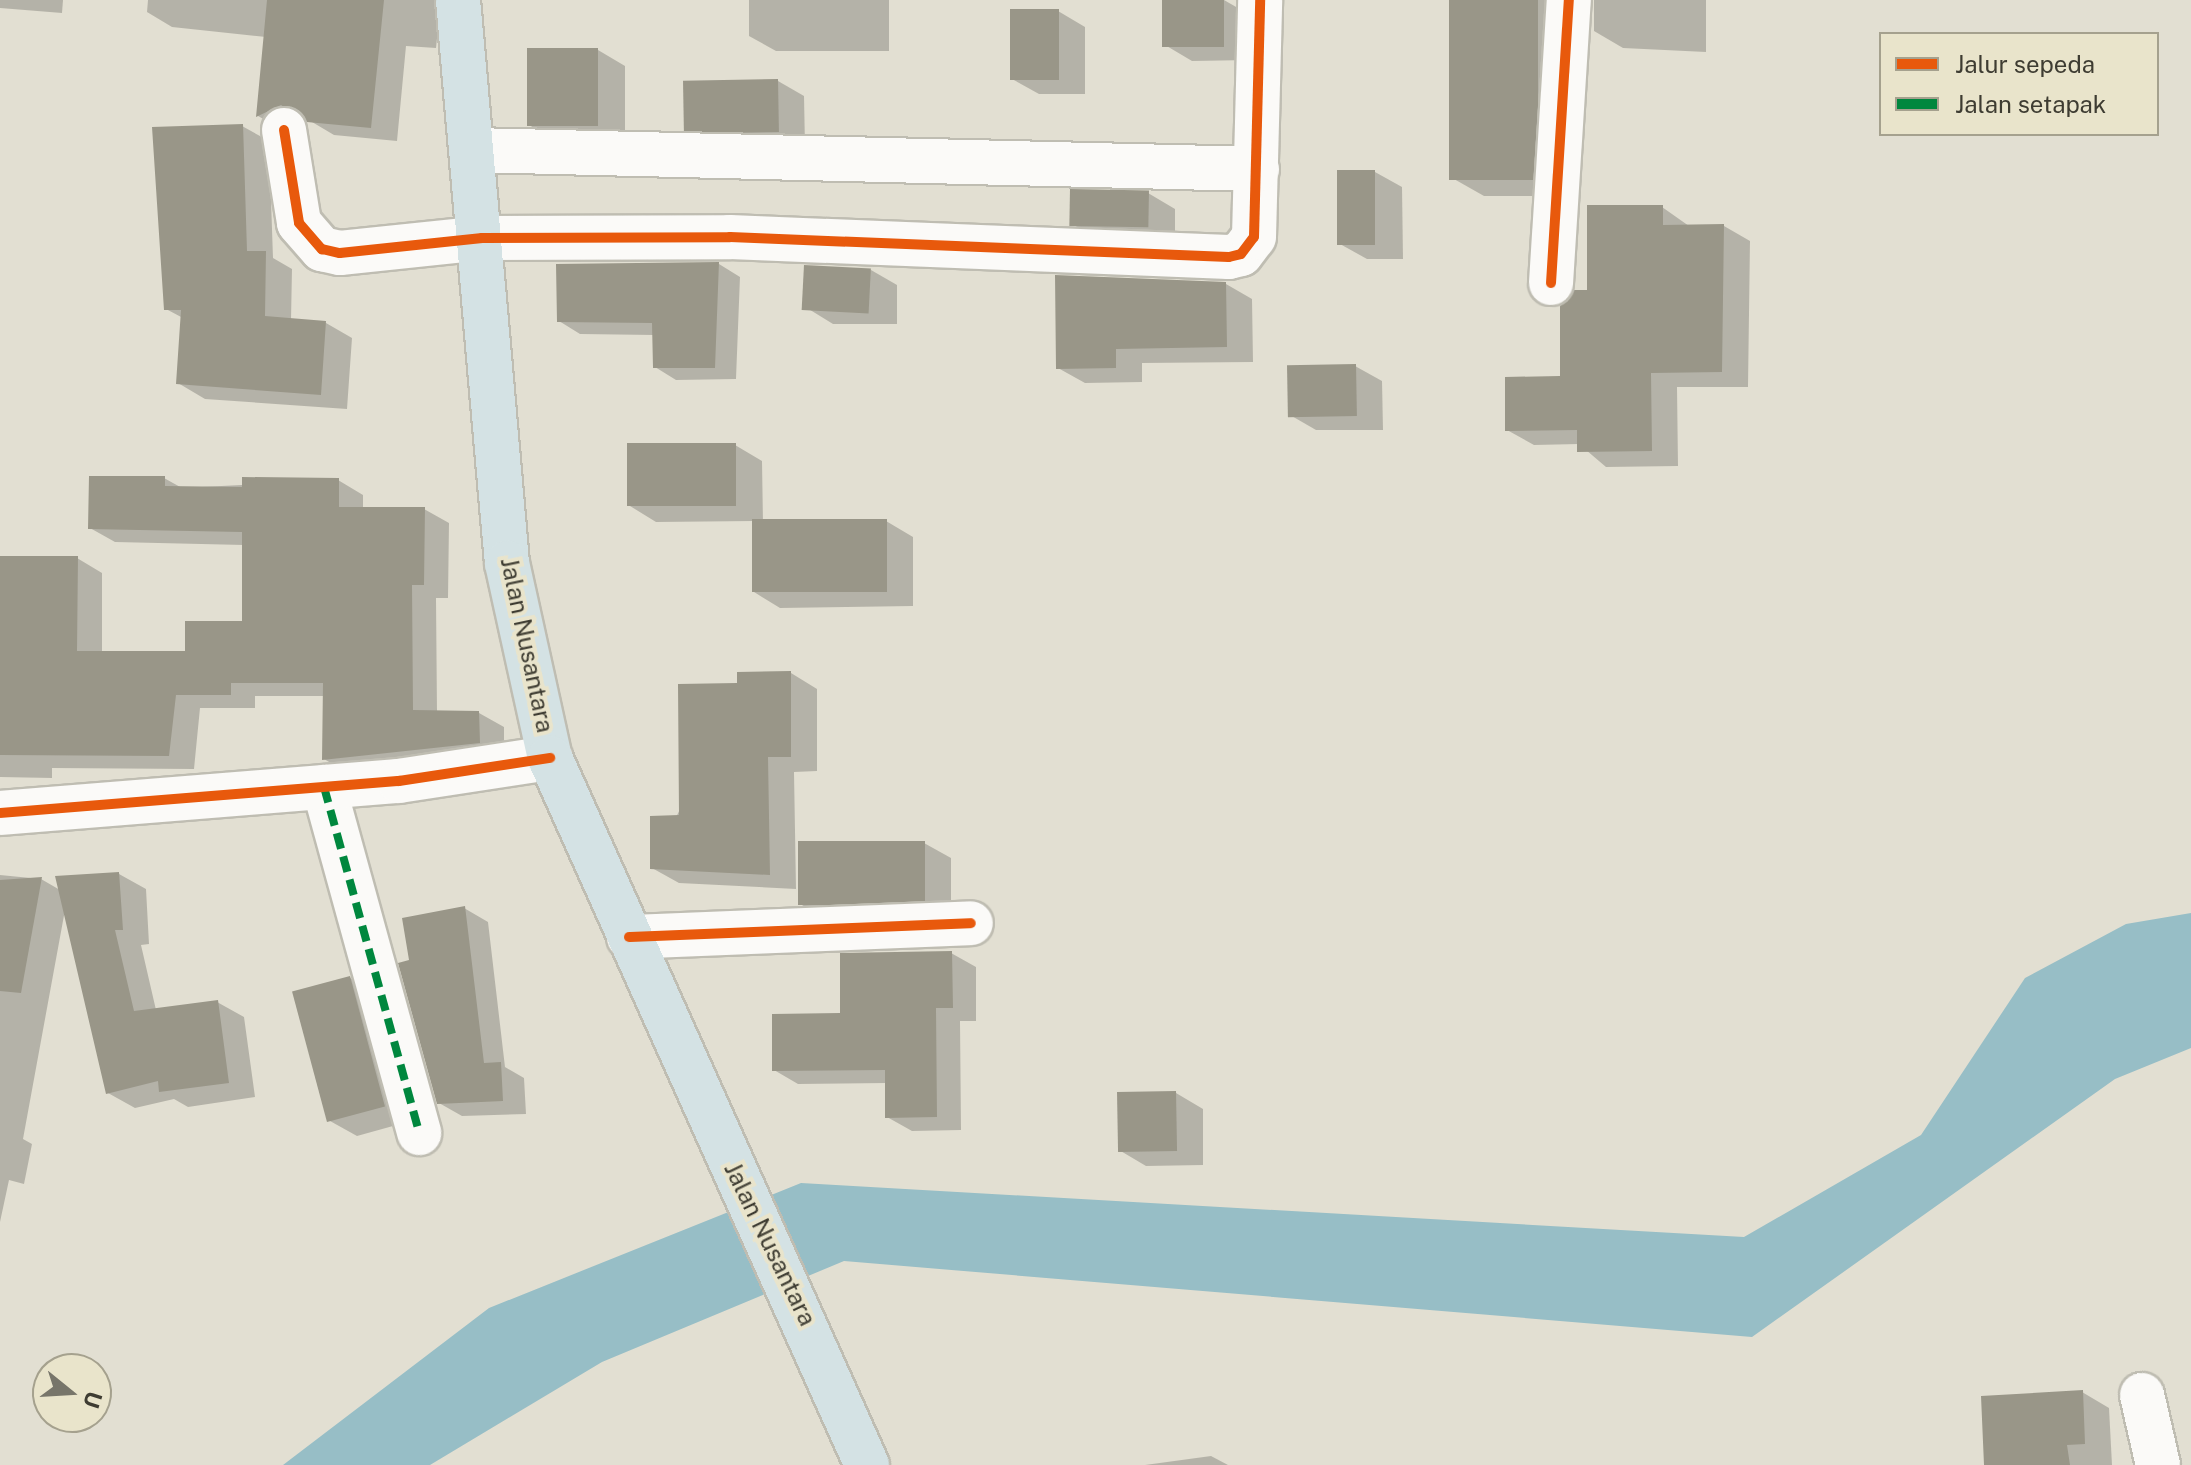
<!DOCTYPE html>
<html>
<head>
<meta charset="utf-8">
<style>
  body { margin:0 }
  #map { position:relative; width:2191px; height:1465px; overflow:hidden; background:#e2dfd2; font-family:"Public Sans",sans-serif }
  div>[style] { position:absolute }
  .water>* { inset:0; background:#97bec6 }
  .shadow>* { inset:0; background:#0003 }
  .building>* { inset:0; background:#999688; transform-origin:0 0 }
  .roads { filter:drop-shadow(2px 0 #bfbdb2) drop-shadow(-2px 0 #bfbdb2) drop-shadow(0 2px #bfbdb2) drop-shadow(0 -2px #bfbdb2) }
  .minor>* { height:44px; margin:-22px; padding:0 22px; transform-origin:22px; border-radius:22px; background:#fbfaf8 }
  .trunk>* { height:44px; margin:-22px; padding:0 22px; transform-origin:22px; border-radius:22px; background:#d4e2e4 }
  .quiet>* { height:8px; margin-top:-4px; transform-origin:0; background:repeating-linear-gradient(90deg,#00873e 0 16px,transparent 0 24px) }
  .cycleway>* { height:10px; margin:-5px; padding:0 5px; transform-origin:5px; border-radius:5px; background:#e8590c }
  span { translate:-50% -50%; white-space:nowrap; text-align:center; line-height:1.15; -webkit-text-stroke:8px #e9e4cb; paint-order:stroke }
  .street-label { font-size:24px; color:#3e3c32 }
  .legend { position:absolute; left:1879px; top:32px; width:280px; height:104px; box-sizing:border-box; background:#e9e4cb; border:2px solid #a5a18e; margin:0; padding:10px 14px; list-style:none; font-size:24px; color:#3e3c32 }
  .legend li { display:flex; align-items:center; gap:16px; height:40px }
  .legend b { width:40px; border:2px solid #a5a18e }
  .north { position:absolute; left:32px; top:1353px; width:80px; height:80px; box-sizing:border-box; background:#e9e4cb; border:2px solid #a5a18e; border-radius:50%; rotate:108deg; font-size:22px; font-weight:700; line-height:32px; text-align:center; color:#3e3c32 }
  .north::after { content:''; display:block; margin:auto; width:28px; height:36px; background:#77756a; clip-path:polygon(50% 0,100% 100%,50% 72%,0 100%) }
</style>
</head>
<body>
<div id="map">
  <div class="water">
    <i style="clip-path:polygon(2191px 913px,2191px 1048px,2115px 1079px,1752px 1337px,844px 1261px,602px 1362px,430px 1465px,283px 1465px,489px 1308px,801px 1183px,1744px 1237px,1921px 1135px,2025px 978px,2126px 924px)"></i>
  </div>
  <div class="shadow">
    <i style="clip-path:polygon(0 0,63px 0,62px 13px,0 8px)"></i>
    <i style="clip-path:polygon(148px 0,441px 0,436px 48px,406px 46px,397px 141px,334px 135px,307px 119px,283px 130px,258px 116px,266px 37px,172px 27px,147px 12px)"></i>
    <i style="clip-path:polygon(749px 0,889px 0,889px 51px,776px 51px,749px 36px)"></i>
    <i style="clip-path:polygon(1164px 0,1224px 0,1250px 15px,1250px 60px,1192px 61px,1165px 45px)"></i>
    <i style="clip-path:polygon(1451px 0,1583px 0,1562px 196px,1484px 196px,1454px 179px)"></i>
    <i style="clip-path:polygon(1594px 0,1706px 0,1706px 52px,1623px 48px,1594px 31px)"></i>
    <i style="clip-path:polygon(1058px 11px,1085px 27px,1085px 94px,1039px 94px,1012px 79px)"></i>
    <i style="clip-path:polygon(598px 50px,625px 66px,625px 142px,556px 141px,529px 125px)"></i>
    <i style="clip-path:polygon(778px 81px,804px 96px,805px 147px,712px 144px,685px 129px)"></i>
    <i style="clip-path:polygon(242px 126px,269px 141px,273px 258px,292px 269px,291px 320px,326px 323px,352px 338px,347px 409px,205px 399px,178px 383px,183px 318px,166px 309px)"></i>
    <i style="clip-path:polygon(1375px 172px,1402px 187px,1403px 259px,1367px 259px,1340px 244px)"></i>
    <i style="clip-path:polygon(1148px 193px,1175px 209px,1175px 243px,1099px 240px,1072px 224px)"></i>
    <i style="clip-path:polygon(1662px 207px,1689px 226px,1724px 226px,1750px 241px,1748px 387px,1677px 387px,1678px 466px,1606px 467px,1579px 444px,1534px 445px,1507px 430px,1562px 378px,1589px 292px)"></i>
    <i style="clip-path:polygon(719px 264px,740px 277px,736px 379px,676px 380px,655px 367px,654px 335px,580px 334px,559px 321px)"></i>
    <i style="clip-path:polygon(871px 270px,897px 285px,897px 324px,833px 324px,807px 308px)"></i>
    <i style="clip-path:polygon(1226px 284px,1252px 299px,1253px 362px,1142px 363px,1142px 382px,1085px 383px,1058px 368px)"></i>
    <i style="clip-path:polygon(1355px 366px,1382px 381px,1383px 430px,1316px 430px,1290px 415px)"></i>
    <i style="clip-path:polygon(735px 445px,762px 461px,763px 523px,886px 521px,913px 537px,913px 606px,780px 608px,754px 592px,754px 521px,656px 522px,630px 506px)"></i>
    <i style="clip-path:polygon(164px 478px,182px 488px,338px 480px,363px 495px,363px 509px,424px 509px,449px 523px,448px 598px,436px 598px,437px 712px,479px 713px,504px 727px,504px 757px,348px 773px,324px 759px,324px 696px,255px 696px,255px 708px,200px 708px,194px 769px,52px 768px,52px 778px,0 777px,0 558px,77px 558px,102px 573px,102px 653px,187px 653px,244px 623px,244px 545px,115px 542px,90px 528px)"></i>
    <i style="clip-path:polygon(791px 673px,817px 689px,817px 771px,794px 772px,796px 889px,679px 883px,652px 868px,739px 685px)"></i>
    <i style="clip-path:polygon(924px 843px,951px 858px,951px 914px,827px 919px,800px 904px)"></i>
    <i style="clip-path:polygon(119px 874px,146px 889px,149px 944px,141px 945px,156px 1010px,217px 1002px,244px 1017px,255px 1097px,188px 1107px,174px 1099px,135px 1108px,108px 1093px,65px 910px,23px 1139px,32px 1144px,24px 1184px,9px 1180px,0 1222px,0 875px,41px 879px,60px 890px)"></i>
    <i style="clip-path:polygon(464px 908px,488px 922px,505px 1067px,524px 1078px,526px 1114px,462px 1116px,439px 1103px,412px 961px)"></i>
    <i style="clip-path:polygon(951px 953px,976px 967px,976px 1021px,960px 1021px,961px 1130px,912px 1131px,887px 1117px,887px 1083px,798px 1084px,774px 1070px,842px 1015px)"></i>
    <i style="clip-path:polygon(350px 978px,377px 994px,411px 1121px,357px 1136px,330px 1121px)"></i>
    <i style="clip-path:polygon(1176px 1093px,1203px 1109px,1203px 1165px,1146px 1166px,1119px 1150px)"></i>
    <i style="clip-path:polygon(2082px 1392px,2109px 1408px,2112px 1465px,1986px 1465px)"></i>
    <i style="clip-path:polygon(1211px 1456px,1228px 1465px,1145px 1465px)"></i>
  </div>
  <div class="building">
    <i style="clip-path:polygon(267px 0,384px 0,371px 128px,307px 122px,281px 105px,256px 117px)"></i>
    <i style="left:1162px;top:0;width:62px;height:47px"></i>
    <i style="left:1449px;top:0;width:89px;height:180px"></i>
    <i style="left:1010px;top:9px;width:49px;height:71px"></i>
    <i style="left:527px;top:48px;width:71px;height:78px"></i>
    <i style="left:778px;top:79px;width:53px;height:95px;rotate:89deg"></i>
    <i style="clip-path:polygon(243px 124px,247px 251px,266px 251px,265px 316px,326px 321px,321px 395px,176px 384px,181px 310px,164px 310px,152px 127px)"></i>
    <i style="left:1337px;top:170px;width:38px;height:75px"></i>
    <i style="left:1070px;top:189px;width:79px;height:37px;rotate:1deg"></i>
    <i style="clip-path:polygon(1587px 205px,1663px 205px,1663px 225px,1724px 224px,1722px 372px,1651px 373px,1652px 451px,1577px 452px,1577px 430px,1505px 431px,1505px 377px,1560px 376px,1560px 306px,1574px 290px,1587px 290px)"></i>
    <i style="clip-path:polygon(719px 262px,715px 368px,653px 368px,652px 323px,557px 322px,556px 264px)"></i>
    <i style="left:804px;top:265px;width:67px;height:45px;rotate:3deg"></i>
    <i style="clip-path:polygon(1055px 275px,1226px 282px,1227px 347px,1116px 349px,1116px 368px,1056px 369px)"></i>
    <i style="left:1356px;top:364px;width:52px;height:69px;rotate:89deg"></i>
    <i style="left:736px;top:443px;width:63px;height:109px;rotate:90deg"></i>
    <i style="clip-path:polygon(89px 476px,165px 476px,165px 486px,242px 487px,242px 477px,339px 478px,339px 507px,425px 507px,424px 585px,412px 585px,413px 710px,479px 711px,480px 743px,322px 760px,323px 683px,231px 683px,231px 695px,176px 695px,169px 756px,0 755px,0 556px,78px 556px,77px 651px,185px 651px,185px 621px,242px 621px,242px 532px,88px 529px)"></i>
    <i style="left:887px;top:519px;width:73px;height:135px;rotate:90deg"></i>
    <i style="clip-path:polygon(791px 671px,791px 757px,768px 757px,770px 875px,650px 869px,650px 816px,679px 815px,678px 684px,737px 683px,737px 672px)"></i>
    <i style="left:798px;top:841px;width:127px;height:64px"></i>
    <i style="clip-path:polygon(119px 872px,123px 930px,115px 930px,134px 1011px,218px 1000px,229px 1083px,159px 1092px,158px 1081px,106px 1094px,55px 876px)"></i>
    <i style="clip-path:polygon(42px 877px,21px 993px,0 991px,0 880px)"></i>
    <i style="clip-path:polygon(465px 906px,484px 1063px,501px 1062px,503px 1101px,437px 1104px,398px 963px,409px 960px,402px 918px)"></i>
    <i style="clip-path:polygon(952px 951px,953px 1008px,936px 1008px,937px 1117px,885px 1118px,885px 1070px,772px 1071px,772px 1014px,840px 1013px,840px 953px)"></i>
    <i style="left:350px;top:976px;width:135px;height:60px;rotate:75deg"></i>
    <i style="left:1176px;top:1091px;width:60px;height:59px;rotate:89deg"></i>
    <i style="clip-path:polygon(2083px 1390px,2085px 1444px,2067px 1445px,2070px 1465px,1984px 1465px,1981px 1396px)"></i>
  </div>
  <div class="roads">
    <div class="minor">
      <i style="left:284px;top:130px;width:94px;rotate:80.8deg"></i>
      <i style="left:299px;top:223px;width:35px;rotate:49deg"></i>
      <i style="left:322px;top:249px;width:18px;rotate:13deg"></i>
      <i style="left:340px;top:253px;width:143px;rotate:-6deg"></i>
      <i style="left:482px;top:238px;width:248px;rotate:-0.2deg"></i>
      <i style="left:730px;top:237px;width:499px;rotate:2.3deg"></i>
      <i style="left:1229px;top:257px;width:12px;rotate:-14deg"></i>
      <i style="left:1241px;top:254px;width:21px;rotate:-53deg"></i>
      <i style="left:1254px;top:237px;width:237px;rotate:-88.5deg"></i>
      <i style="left:473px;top:150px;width:784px;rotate:1.39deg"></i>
      <i style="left:1551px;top:283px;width:284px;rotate:-86.4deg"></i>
      <i style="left:324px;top:787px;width:359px;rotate:74.6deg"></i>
      <i style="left:0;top:813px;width:400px;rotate:-4.6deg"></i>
      <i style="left:399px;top:781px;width:153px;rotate:-8.7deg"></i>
      <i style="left:629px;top:937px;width:342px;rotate:-2.3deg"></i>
      <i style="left:2142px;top:1395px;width:72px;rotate:77.1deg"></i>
    </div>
    <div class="trunk">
      <i style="left:458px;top:0;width:565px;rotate:85.03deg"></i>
      <i style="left:507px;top:563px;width:200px;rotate:77.6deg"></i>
      <i style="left:550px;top:758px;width:775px;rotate:65.85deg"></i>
    </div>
  </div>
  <div class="quiet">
    <i style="left:324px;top:787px;width:359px;rotate:74.6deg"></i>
  </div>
  <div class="cycleway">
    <i style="left:284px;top:130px;width:94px;rotate:80.8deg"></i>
    <i style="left:299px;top:223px;width:35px;rotate:49deg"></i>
    <i style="left:322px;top:249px;width:18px;rotate:13deg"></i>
    <i style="left:340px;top:253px;width:143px;rotate:-6deg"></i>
    <i style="left:482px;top:238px;width:248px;rotate:-0.2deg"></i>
    <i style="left:730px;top:237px;width:499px;rotate:2.3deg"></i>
    <i style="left:1229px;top:257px;width:12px;rotate:-14deg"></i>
    <i style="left:1241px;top:254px;width:21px;rotate:-53deg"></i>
    <i style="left:1254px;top:237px;width:237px;rotate:-88.5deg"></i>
    <i style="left:1551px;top:283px;width:284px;rotate:-86.4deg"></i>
    <i style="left:0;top:813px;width:400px;rotate:-4.6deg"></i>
    <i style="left:399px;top:781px;width:153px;rotate:-8.7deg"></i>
    <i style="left:629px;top:937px;width:342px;rotate:-2.3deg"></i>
  </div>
  <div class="street-label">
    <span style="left:527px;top:645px;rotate:78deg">Jalan Nusantara</span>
    <span style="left:770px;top:1244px;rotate:64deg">Jalan Nusantara</span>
  </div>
  <ul class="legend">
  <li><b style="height:10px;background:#e8590c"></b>Jalur sepeda</li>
  <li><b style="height:10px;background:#00873e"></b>Jalan setapak</li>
  </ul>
  <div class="north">U</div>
</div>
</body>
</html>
